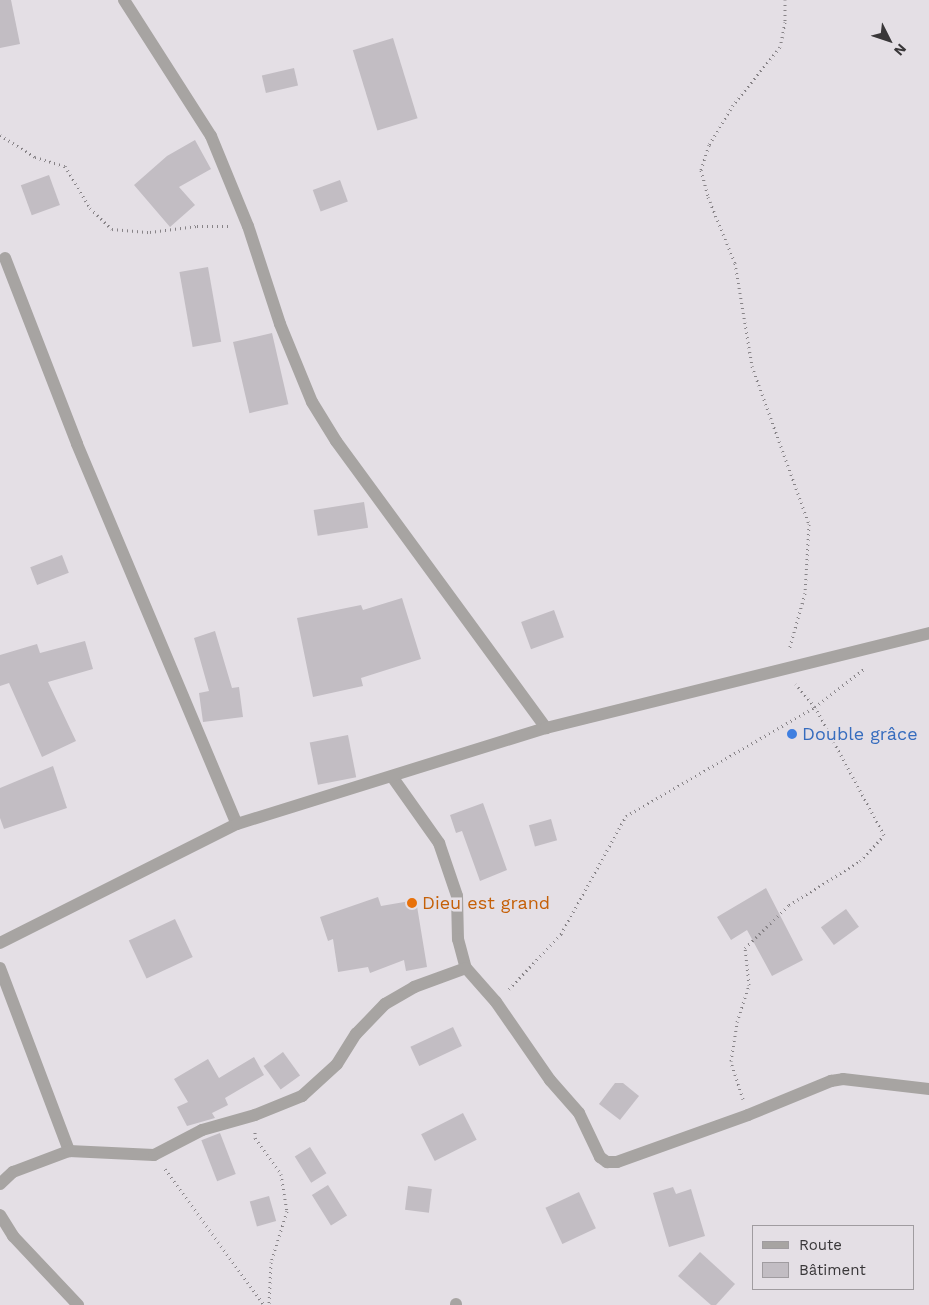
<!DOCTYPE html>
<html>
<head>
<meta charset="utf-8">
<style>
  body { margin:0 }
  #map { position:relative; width:929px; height:1305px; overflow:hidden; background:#e4dfe5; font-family:"Work Sans",sans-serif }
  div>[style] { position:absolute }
  .building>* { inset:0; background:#c2bdc3; transform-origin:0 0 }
  .path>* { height:3px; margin-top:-1.5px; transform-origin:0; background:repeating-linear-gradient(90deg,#888488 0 1px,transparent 0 5px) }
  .minor>* { height:12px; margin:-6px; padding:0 6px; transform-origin:6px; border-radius:6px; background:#a7a4a2 }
  .dots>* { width:14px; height:14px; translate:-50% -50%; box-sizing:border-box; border:2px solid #e4dfe5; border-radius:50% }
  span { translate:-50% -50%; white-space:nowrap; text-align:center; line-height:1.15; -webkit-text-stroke:5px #e4dfe5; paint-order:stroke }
  .shop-label { font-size:18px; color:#366cbe }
  .left { translate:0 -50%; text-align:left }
  .food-label { font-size:18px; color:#c56008 }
  .legend { position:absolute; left:752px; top:1225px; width:162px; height:65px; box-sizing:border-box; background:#e4dfe5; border:1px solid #a09ca0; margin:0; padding:6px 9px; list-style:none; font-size:15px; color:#393739 }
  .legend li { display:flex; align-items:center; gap:10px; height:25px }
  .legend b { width:25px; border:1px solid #a09ca0 }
  .north { position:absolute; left:864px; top:15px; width:50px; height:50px; -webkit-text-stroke:4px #e4dfe5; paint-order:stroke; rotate:131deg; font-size:14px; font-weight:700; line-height:20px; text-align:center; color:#393739 }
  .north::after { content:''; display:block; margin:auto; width:18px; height:22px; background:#393739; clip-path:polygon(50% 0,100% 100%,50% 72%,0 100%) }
</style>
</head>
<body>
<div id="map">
  <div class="building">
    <i style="clip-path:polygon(0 0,11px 0,20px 44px,0 48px)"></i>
    <i style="left:393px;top:38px;width:84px;height:42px;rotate:73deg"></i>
    <i style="left:294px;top:68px;width:18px;height:33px;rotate:77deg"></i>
    <i style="clip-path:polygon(195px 140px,211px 169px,179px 187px,195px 205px,170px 227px,134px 185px,167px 156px)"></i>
    <i style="left:49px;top:175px;width:32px;height:30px;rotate:70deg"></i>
    <i style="left:340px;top:180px;width:23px;height:29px;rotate:70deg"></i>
    <i style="left:208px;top:267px;width:76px;height:29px;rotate:80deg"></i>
    <i style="left:272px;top:333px;width:73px;height:40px;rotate:77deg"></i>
    <i style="left:364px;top:502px;width:26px;height:51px;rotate:81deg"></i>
    <i style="left:62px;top:555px;width:19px;height:34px;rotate:69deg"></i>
    <i style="clip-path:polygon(402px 598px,421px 659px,361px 678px,363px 686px,313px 697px,297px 618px,361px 605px,363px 610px)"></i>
    <i style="left:554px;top:610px;width:29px;height:35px;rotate:70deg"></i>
    <i style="clip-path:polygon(215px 631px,232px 688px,239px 687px,243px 717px,203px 722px,199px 693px,209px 691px,194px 638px)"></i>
    <i style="clip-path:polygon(85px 641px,93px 669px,48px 682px,76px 741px,42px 757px,9px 683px,0 686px,0 655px,37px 644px,40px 653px)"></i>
    <i style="left:348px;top:735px;width:43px;height:39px;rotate:79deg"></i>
    <i style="clip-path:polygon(53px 766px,67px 808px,4px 829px,0 818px,0 788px)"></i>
    <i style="clip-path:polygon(483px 803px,507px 870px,480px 881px,462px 831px,456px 833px,450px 815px)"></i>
    <i style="left:551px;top:819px;width:22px;height:23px;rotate:74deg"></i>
    <i style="clip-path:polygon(766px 888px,803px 960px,772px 976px,747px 930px,731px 940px,717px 917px)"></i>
    <i style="clip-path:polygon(378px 897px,381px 906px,416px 900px,427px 967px,406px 971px,404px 960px,370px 973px,368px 967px,338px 972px,333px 939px,328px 941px,320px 917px)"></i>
    <i style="left:846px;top:909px;width:22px;height:31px;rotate:54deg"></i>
    <i style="left:175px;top:919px;width:42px;height:51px;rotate:65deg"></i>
    <i style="left:453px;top:1027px;width:21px;height:47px;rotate:65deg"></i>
    <i style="left:283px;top:1052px;width:29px;height:24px;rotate:54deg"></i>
    <i style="clip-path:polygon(254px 1057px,264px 1075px,225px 1098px,228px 1105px,212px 1113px,215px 1118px,187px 1126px,177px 1107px,188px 1102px,174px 1079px,208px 1059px,219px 1078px)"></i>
    <i style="clip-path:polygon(615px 1083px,623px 1083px,639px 1096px,620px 1120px,599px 1104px)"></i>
    <i style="left:463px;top:1113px;width:30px;height:47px;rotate:63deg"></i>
    <i style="left:220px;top:1133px;width:44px;height:20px;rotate:69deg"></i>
    <i style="left:310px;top:1147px;width:31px;height:18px;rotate:58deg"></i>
    <i style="left:328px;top:1185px;width:36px;height:19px;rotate:58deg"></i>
    <i style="left:408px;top:1186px;width:24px;height:24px;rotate:7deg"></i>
    <i style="clip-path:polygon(673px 1187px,676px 1194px,691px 1189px,705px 1236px,669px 1247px,653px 1193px)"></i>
    <i style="left:579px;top:1192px;width:40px;height:37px;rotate:65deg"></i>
    <i style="left:269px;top:1196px;width:26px;height:20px;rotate:74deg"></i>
    <i style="clip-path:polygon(700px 1252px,735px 1284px,716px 1305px,711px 1305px,678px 1276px)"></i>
  </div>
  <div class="path">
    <i style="left:785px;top:0;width:22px;rotate:90deg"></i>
    <i style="left:785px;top:22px;width:25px;rotate:101deg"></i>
    <i style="left:780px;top:47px;width:75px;rotate:129deg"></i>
    <i style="left:733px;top:105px;width:47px;rotate:121deg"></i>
    <i style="left:709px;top:145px;width:26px;rotate:108deg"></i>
    <i style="left:701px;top:170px;width:28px;rotate:75deg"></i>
    <i style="left:708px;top:197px;width:71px;rotate:67.8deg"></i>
    <i style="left:735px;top:263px;width:104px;rotate:80.6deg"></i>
    <i style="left:752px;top:366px;width:168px;rotate:70.2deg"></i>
    <i style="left:809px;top:524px;width:69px;rotate:93.3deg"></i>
    <i style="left:805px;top:593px;width:59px;rotate:105.7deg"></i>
    <i style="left:0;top:135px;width:41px;rotate:32.2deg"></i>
    <i style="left:35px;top:157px;width:31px;rotate:17deg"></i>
    <i style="left:65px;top:166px;width:49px;rotate:59.2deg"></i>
    <i style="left:90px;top:208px;width:30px;rotate:44deg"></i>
    <i style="left:112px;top:229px;width:38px;rotate:5deg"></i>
    <i style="left:150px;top:232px;width:47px;rotate:-7.3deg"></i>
    <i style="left:197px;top:226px;width:32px"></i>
    <i style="left:509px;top:989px;width:76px;rotate:-46.6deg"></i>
    <i style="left:561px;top:934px;width:135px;rotate:-61.2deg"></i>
    <i style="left:626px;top:816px;width:218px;rotate:-30deg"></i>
    <i style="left:815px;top:707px;width:62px;rotate:-37.8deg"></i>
    <i style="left:743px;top:1099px;width:40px;rotate:-108deg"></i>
    <i style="left:731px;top:1061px;width:39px;rotate:-81deg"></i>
    <i style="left:737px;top:1022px;width:39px;rotate:-72deg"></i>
    <i style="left:749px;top:985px;width:37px;rotate:-96deg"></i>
    <i style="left:745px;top:948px;width:62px;rotate:-44.3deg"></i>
    <i style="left:789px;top:905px;width:84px;rotate:-31.8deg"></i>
    <i style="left:860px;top:861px;width:35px;rotate:-47deg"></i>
    <i style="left:884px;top:835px;width:145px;rotate:-118.3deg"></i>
    <i style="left:815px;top:707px;width:30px;rotate:-130deg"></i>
    <i style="left:255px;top:1132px;width:6px;rotate:90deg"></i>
    <i style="left:255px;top:1138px;width:44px;rotate:54.2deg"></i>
    <i style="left:281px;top:1174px;width:37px;rotate:81deg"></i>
    <i style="left:287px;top:1211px;width:53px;rotate:107.4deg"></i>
    <i style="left:271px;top:1262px;width:43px;rotate:92.7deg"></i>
    <i style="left:165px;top:1169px;width:168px;rotate:53.9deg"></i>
  </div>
  <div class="minor">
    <i style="left:124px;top:0;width:161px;rotate:57.4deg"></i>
    <i style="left:211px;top:136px;width:97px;rotate:67.7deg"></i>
    <i style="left:248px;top:226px;width:103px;rotate:71.9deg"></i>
    <i style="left:280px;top:324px;width:84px;rotate:67.7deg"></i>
    <i style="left:312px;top:402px;width:46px;rotate:58.4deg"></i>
    <i style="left:336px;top:441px;width:356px;rotate:53.8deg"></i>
    <i style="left:5px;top:258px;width:199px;rotate:68.8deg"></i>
    <i style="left:77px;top:444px;width:412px;rotate:67.2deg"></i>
    <i style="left:393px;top:778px;width:80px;rotate:54.7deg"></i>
    <i style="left:439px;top:843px;width:56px;rotate:71.2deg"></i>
    <i style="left:457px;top:896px;width:43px;rotate:88.7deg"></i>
    <i style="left:458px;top:939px;width:30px;rotate:75deg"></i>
    <i style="left:466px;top:968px;width:45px;rotate:48.6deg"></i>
    <i style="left:496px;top:1002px;width:95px;rotate:55.3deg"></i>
    <i style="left:550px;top:1080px;width:44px;rotate:48.7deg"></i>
    <i style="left:579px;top:1113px;width:49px;rotate:64.5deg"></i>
    <i style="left:600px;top:1157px;width:9px;rotate:36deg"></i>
    <i style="left:607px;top:1162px;width:10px"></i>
    <i style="left:617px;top:1162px;width:139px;rotate:-19.7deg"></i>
    <i style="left:748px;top:1115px;width:90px;rotate:-22.3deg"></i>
    <i style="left:831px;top:1081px;width:12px;rotate:-9deg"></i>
    <i style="left:843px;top:1079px;width:87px;rotate:6.6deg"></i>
    <i style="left:0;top:943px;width:265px;rotate:-26.7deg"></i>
    <i style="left:237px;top:824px;width:324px;rotate:-17.3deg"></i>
    <i style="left:546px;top:728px;width:395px;rotate:-13.9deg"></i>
    <i style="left:0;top:968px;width:196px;rotate:69.3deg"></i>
    <i style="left:0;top:1184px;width:18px;rotate:-43deg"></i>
    <i style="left:13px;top:1172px;width:60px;rotate:-20.6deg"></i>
    <i style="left:69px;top:1151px;width:85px;rotate:2.7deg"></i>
    <i style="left:154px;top:1155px;width:54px;rotate:-27.5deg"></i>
    <i style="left:202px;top:1130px;width:55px;rotate:-15.8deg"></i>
    <i style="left:255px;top:1115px;width:51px;rotate:-22deg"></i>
    <i style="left:302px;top:1096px;width:47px;rotate:-42.4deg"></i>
    <i style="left:337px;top:1064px;width:36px;rotate:-58deg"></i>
    <i style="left:356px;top:1034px;width:42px;rotate:-46deg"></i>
    <i style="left:385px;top:1004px;width:34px;rotate:-30deg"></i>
    <i style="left:414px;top:987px;width:55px;rotate:-20.1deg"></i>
    <i style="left:0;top:1215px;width:25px;rotate:58deg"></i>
    <i style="left:13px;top:1236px;width:95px;rotate:46.7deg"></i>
    <i style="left:456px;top:1305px;width:1px;rotate:-90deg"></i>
  </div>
  <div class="dots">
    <i style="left:792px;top:734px;background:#3f7fe0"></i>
    <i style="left:412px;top:903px;background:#e8710a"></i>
  </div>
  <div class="shop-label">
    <span class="left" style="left:802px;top:734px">Double grâce</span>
  </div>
  <div class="food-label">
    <span class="left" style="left:422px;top:903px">Dieu est grand</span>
  </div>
  <ul class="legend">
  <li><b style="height:6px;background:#a7a4a2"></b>Route</li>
  <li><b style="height:14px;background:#c2bdc3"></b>Bâtiment</li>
  </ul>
  <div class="north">N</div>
</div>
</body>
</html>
